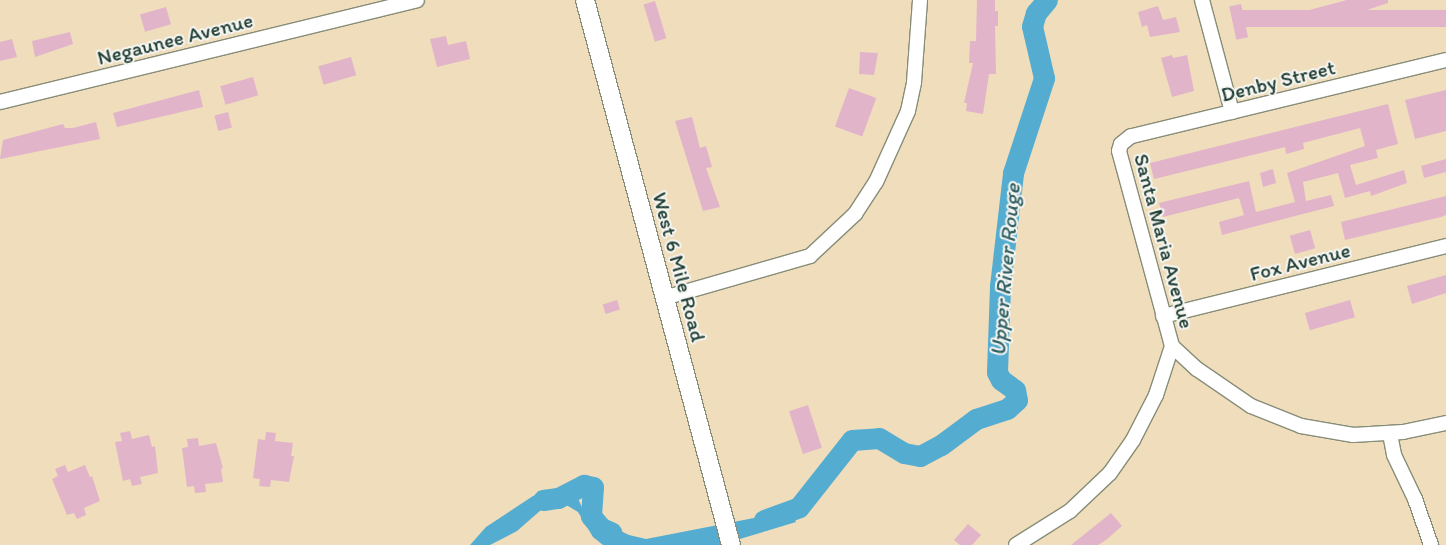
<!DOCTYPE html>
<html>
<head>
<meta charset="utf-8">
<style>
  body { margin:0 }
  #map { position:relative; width:1446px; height:545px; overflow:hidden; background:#efddbc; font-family:Itim,sans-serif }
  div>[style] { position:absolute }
  .water>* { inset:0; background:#54add1 }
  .river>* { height:21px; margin:-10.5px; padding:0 10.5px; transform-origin:10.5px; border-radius:10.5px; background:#54add1 }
  .building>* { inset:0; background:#e2b4ca; transform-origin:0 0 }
  .roads { filter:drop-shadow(1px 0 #878d78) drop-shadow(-1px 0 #878d78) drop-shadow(0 1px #878d78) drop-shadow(0 -1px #878d78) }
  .minor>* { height:14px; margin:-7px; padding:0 7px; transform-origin:7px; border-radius:7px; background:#fff }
  .major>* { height:18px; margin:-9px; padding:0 9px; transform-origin:9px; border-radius:9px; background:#fff }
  span { translate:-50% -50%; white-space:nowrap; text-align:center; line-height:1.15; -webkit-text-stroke:4px #f6f6f2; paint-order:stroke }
  .street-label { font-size:21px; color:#1f3d34 }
  .water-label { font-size:22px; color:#2f5f63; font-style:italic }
</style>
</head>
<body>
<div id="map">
  <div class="water">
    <i style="clip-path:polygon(565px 487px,577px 496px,583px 510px,602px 522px,629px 535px,646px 539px,754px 518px,790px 507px,796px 522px,720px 545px,603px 545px,593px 537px,578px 512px,563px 503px,541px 510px,517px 531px,490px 545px,470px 545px,486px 527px,533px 496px)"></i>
  </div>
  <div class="river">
    <i style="left:543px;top:500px;width:15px;rotate:-8deg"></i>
    <i style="left:558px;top:498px;width:29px;rotate:-27deg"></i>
    <i style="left:584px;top:485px;width:9px;rotate:13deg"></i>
    <i style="left:593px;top:487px;width:29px;rotate:94deg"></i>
    <i style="left:591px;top:516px;width:16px;rotate:50deg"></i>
    <i style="left:601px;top:528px;width:11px;rotate:22deg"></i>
    <i style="left:764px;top:520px;width:37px;rotate:-20deg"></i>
    <i style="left:799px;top:507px;width:85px;rotate:-51.7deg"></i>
    <i style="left:852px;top:440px;width:27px;rotate:-4deg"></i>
    <i style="left:879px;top:438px;width:29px;rotate:31deg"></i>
    <i style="left:904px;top:453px;width:16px;rotate:11deg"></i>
    <i style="left:920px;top:456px;width:24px;rotate:-28deg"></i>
    <i style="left:941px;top:445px;width:44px;rotate:-36.6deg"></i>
    <i style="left:976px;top:419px;width:33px;rotate:-18deg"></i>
    <i style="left:1007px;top:409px;width:13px;rotate:-42deg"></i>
    <i style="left:1017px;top:400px;width:10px;rotate:-101deg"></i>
    <i style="left:1015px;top:390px;width:17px;rotate:-144deg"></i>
    <i style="left:1001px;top:380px;width:9px;rotate:-117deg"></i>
    <i style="left:997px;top:372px;width:86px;rotate:-88deg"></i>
    <i style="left:1000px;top:286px;width:114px;rotate:-83.4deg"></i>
    <i style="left:1013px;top:173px;width:100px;rotate:-71.9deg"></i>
    <i style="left:1044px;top:78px;width:53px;rotate:-103deg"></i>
    <i style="left:1032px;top:26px;width:14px;rotate:-73deg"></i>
    <i style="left:1036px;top:13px;width:17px;rotate:-50deg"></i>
  </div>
  <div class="building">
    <i style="clip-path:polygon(977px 0,995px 0,995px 11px,998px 11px,998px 26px,995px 26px,996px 74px,989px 74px,983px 114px,966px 111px,967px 103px,964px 103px,973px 63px,969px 63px,970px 41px,976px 41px)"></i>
    <i style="clip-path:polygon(1347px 0,1388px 0,1388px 3px,1337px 20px,1336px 17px,1297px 25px,1294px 14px)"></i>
    <i style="left:655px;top:1px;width:39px;height:12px;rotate:73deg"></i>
    <i style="left:1241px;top:4px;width:34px;height:12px;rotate:78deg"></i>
    <i style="clip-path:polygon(1158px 6px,1163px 20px,1176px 17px,1180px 32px,1150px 37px,1147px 25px,1142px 27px,1138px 12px)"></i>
    <i style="left:166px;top:7px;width:18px;height:27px;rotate:74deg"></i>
    <i style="left:1446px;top:10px;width:17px;height:211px;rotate:90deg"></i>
    <i style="clip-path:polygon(70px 32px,73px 44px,35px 57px,32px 41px)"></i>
    <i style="clip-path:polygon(446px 36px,448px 45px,466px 41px,470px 59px,437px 67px,430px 39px)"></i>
    <i style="clip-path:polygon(12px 39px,17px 57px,0 61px,0 42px)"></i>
    <i style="clip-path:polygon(860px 52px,878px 53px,874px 75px,859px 74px)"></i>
    <i style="clip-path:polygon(1172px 55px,1173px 58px,1187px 55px,1194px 91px,1172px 97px,1161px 58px)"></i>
    <i style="left:351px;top:57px;width:19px;height:34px;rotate:74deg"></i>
    <i style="left:253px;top:77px;width:19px;height:34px;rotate:74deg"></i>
    <i style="left:849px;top:88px;width:29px;height:41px;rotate:20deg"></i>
    <i style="clip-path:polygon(199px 90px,203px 107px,117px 127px,113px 113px)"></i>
    <i style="clip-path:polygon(1446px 90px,1446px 131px,1415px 139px,1405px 100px)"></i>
    <i style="clip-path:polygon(1388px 104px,1398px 144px,1376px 150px,1378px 158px,1350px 165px,1356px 185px,1404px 170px,1407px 183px,1371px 196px,1370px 191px,1345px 198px,1338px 173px,1303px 182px,1306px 201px,1331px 195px,1334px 206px,1222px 235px,1219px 222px,1244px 215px,1239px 198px,1163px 217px,1159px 203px,1249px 181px,1256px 212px,1295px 202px,1287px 173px,1365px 146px,1360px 128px,1303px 143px,1304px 149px,1286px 154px,1285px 147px,1154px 179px,1150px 163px)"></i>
    <i style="left:228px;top:112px;width:16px;height:14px;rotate:76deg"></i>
    <i style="clip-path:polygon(692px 117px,700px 148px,706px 146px,712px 167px,706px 168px,720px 207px,703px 211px,675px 121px)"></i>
    <i style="clip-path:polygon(96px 122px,100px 139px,0 159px,3px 140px,63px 124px,65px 128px,73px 128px)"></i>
    <i style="clip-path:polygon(1446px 159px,1446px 172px,1424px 178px,1421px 166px)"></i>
    <i style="clip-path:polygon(1273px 169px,1276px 183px,1263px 187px,1260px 173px)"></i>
    <i style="clip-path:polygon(1446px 196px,1446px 215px,1441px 217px,1345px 240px,1341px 222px)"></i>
    <i style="left:1310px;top:230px;width:19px;height:21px;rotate:74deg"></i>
    <i style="clip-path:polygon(1446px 275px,1446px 293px,1412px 304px,1407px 286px)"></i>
    <i style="left:617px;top:300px;width:10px;height:15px;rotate:73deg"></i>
    <i style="left:1350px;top:300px;width:18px;height:47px;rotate:74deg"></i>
    <i style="left:808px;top:405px;width:45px;height:20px;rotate:72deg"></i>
    <i style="clip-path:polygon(130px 431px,132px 439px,149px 435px,152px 447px,155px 446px,158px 473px,140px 477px,142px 484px,132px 486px,130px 479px,123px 481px,115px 442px,122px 441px,120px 433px)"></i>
    <i style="clip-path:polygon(266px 432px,276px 433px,275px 441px,293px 443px,291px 456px,294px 456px,289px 482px,271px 480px,270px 487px,259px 486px,260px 479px,253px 478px,258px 439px,265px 440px)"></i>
    <i style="clip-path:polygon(198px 438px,199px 446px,216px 443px,223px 468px,221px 469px,223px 482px,205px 484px,206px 492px,195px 493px,194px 486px,187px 487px,182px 448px,188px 447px,187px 439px)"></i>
    <i style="clip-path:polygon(65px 465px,68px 472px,85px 465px,90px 477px,92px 476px,100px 501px,84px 508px,86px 515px,77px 519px,74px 513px,67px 515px,52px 479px,58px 476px,55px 469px)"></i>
    <i style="clip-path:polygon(1111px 513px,1122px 526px,1106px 540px,1098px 545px,1071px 545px)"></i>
    <i style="clip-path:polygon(968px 524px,981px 535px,972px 545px,960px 545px,954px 540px)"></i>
  </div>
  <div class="roads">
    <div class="minor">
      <i style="left:1202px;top:0;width:116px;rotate:75deg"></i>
      <i style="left:1446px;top:60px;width:324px;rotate:166.4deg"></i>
      <i style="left:1131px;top:136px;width:13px;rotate:141deg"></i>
      <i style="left:1121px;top:144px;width:7px;rotate:106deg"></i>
      <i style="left:1119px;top:151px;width:202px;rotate:74.8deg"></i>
      <i style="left:1172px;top:346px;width:34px;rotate:43deg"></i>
      <i style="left:1197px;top:369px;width:65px;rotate:34.4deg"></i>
      <i style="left:1251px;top:406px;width:54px;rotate:21.8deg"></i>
      <i style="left:1301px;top:426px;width:53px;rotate:9.8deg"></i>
      <i style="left:1353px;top:435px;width:50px;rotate:-3.4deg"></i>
      <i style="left:1403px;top:432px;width:44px;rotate:-11.8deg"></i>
      <i style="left:0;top:102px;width:429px;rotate:-13.7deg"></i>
      <i style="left:664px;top:298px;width:152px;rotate:-16deg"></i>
      <i style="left:810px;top:256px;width:62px;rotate:-43deg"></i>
      <i style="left:855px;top:214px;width:38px;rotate:-57deg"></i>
      <i style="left:876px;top:182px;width:78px;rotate:-65.7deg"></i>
      <i style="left:908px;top:111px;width:30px;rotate:-78deg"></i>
      <i style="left:914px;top:82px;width:82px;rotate:-85.8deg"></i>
      <i style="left:1163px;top:316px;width:292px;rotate:-13.9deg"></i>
      <i style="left:1390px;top:434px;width:21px;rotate:79deg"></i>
      <i style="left:1394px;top:455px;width:49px;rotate:64.5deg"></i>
      <i style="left:1415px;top:499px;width:49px;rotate:70.8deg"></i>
      <i style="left:1016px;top:545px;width:64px;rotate:-32.2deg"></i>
      <i style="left:1070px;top:511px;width:55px;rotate:-43.5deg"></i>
      <i style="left:1110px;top:473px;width:40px;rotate:-55.1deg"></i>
      <i style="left:1133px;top:440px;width:51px;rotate:-62.9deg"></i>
      <i style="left:1156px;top:395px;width:52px;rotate:-71.9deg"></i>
    </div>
    <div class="major">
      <i style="left:585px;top:0;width:564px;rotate:75deg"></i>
    </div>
  </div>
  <div class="street-label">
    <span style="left:175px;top:39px;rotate:-14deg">Negaunee Avenue</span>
    <span style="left:1278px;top:81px;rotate:-14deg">Denby Street</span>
    <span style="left:1164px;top:241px;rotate:75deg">Santa Maria Avenue</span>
    <span style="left:1300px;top:262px;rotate:-14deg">Fox Avenue</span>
    <span style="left:679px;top:267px;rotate:75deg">West 6 Mile Road</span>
  </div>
  <div class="water-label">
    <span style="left:1005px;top:270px;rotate:-85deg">Upper River Rouge</span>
  </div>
</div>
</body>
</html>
